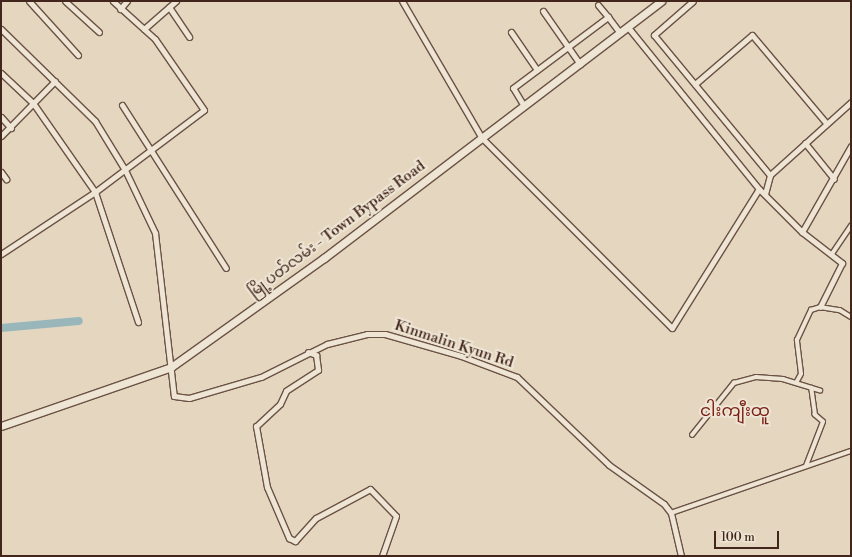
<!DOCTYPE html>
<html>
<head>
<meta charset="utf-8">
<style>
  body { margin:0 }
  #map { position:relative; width:852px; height:557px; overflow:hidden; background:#e5d7bf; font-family:"Libre Bodoni","Noto Sans Myanmar",serif }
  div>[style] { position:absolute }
  .river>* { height:8px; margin:-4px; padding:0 4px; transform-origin:4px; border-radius:4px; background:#99b7bb }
  .roads { filter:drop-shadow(1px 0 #6b5244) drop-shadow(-1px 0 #6b5244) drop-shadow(0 1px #6b5244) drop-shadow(0 -1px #6b5244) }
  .pedestrian>* { height:3.5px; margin:-1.75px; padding:0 1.75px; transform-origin:1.75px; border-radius:1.75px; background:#eee5d5 }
  .minor>* { height:5px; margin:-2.5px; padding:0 2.5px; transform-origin:2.5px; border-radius:2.5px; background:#eee5d5 }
  .secondary>* { height:7px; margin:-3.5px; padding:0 3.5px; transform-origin:3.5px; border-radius:3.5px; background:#eee5d5 }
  span { translate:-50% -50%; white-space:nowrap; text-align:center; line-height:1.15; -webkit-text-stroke:4px #eee5d5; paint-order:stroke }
  .street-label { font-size:15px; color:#42251b }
  .quarter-label { font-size:17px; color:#7a1f14 }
  .frame { position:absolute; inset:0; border:2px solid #42251b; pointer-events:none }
  .scale { position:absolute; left:714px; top:531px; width:65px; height:18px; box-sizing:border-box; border:2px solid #42251b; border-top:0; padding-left:5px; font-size:12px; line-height:14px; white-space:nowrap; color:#42251b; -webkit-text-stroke:3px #eee5d5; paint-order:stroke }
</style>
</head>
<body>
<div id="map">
  <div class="river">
    <i style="left:1px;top:328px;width:78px;rotate:-5.1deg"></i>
  </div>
  <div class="roads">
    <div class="pedestrian">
      <i style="left:832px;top:254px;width:34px;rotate:-56deg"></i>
      <i style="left:796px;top:383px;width:10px;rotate:-61deg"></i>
      <i style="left:801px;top:374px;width:34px;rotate:-97deg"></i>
      <i style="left:797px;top:340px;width:33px;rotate:-65deg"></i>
      <i style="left:811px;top:310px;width:9px;rotate:-18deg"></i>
      <i style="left:820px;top:307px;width:20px;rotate:9deg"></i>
      <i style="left:840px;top:310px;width:13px;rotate:32deg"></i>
      <i style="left:692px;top:435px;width:67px;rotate:-51.1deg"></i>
      <i style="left:734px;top:383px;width:23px;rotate:-15deg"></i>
      <i style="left:756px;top:377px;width:27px;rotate:4deg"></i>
      <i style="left:783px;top:379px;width:39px;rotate:17deg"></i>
      <i style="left:806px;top:466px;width:47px;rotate:-68.9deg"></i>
      <i style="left:823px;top:422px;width:11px;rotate:-139deg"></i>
      <i style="left:815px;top:415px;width:27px;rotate:-98deg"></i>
      <i style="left:671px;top:513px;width:190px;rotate:-19deg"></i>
    </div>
    <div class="minor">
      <i style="left:29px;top:1px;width:73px;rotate:47.8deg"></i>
      <i style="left:65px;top:1px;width:46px;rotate:42.4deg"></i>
      <i style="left:402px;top:1px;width:157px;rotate:59.8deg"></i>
      <i style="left:481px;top:137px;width:270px;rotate:45deg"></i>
      <i style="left:672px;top:328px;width:164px;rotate:-58deg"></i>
      <i style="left:759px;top:189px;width:208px;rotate:-129deg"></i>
      <i style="left:693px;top:1px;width:52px;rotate:138.9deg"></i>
      <i style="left:654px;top:35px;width:182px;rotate:50.4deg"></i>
      <i style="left:598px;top:5px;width:16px;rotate:50deg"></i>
      <i style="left:169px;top:7px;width:36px;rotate:56deg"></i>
      <i style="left:120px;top:9px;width:11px;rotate:-49deg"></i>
      <i style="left:543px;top:11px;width:65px;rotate:55.1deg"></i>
      <i style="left:1px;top:29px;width:132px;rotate:44.4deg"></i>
      <i style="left:95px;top:121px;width:57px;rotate:58.5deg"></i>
      <i style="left:125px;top:170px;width:70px;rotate:64.5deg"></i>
      <i style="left:155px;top:233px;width:164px;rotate:83.4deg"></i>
      <i style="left:174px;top:396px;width:15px;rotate:8deg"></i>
      <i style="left:189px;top:398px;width:75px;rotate:-16.3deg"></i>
      <i style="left:261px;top:377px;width:74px;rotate:-26.6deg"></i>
      <i style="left:327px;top:344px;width:41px;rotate:-14deg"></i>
      <i style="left:367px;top:334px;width:18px"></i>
      <i style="left:385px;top:334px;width:79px;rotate:16.1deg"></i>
      <i style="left:461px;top:356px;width:60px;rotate:20.6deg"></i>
      <i style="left:517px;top:377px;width:127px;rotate:43.7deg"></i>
      <i style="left:609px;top:465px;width:67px;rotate:35.3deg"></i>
      <i style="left:664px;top:504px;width:11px;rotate:52deg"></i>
      <i style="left:671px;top:513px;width:44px;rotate:76.9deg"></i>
      <i style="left:144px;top:29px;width:43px;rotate:-41.2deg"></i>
      <i style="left:511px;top:32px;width:46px;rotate:55.6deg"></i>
      <i style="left:1px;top:73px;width:44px;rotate:43.2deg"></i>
      <i style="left:33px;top:103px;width:108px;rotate:55.1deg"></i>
      <i style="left:95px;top:192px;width:137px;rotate:71.7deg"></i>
      <i style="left:695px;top:84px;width:75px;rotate:-40.7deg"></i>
      <i style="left:752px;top:35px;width:115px;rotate:49.9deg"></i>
      <i style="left:122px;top:105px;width:193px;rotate:57.5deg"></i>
      <i style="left:524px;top:106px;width:21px;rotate:-121deg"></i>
      <i style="left:513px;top:88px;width:119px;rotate:-36.8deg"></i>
      <i style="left:608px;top:17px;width:20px;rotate:53deg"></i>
      <i style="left:1px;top:117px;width:15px;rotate:48deg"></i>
      <i style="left:1px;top:136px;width:77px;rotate:-45.5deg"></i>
      <i style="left:805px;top:143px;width:46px;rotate:51.1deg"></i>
      <i style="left:1px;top:172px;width:9px;rotate:54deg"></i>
      <i style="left:759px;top:189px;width:61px;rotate:45deg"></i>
      <i style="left:802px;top:232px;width:99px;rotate:-60.3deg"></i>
      <i style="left:765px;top:194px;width:20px;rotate:-75deg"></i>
      <i style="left:770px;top:175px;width:109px;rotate:-42deg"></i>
      <i style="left:802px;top:232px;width:51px;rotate:37.8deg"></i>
      <i style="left:842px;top:263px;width:49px;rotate:116.6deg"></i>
      <i style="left:1px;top:254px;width:113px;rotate:-33.4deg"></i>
      <i style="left:95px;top:192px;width:136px;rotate:-37deg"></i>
      <i style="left:204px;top:110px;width:86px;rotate:-124.6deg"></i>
      <i style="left:155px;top:39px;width:57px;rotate:-137.9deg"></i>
      <i style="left:308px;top:352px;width:9px;rotate:21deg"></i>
      <i style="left:316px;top:355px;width:15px;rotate:82deg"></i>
      <i style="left:318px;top:370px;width:38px;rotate:147deg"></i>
      <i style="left:286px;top:391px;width:14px;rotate:115deg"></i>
      <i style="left:280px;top:404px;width:33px;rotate:137deg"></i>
      <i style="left:256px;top:426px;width:62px;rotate:79.8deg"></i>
      <i style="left:267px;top:487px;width:56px;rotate:66.7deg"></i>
      <i style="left:289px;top:538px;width:7px;rotate:27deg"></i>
      <i style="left:295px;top:541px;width:31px;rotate:-48deg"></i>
      <i style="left:316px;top:518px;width:61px;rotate:-28.2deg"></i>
      <i style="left:370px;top:489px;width:37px;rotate:46deg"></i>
      <i style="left:396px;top:516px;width:42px;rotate:109.3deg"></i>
    </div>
    <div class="secondary">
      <i style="left:1px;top:426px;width:180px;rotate:-19.1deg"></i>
      <i style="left:171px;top:367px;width:188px;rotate:-35.5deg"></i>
      <i style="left:324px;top:258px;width:424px;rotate:-37.3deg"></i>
    </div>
  </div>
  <div class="street-label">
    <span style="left:337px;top:229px;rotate:-37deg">မြို့ပတ်လမ်း - Town Bypass Road</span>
    <span style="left:454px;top:344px;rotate:18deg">Kinmalin Kyun Rd</span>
  </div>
  <div class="quarter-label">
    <span style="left:735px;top:412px">ငါးကျီးထူ</span>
  </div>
  <div class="frame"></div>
  <div class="scale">100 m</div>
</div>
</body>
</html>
